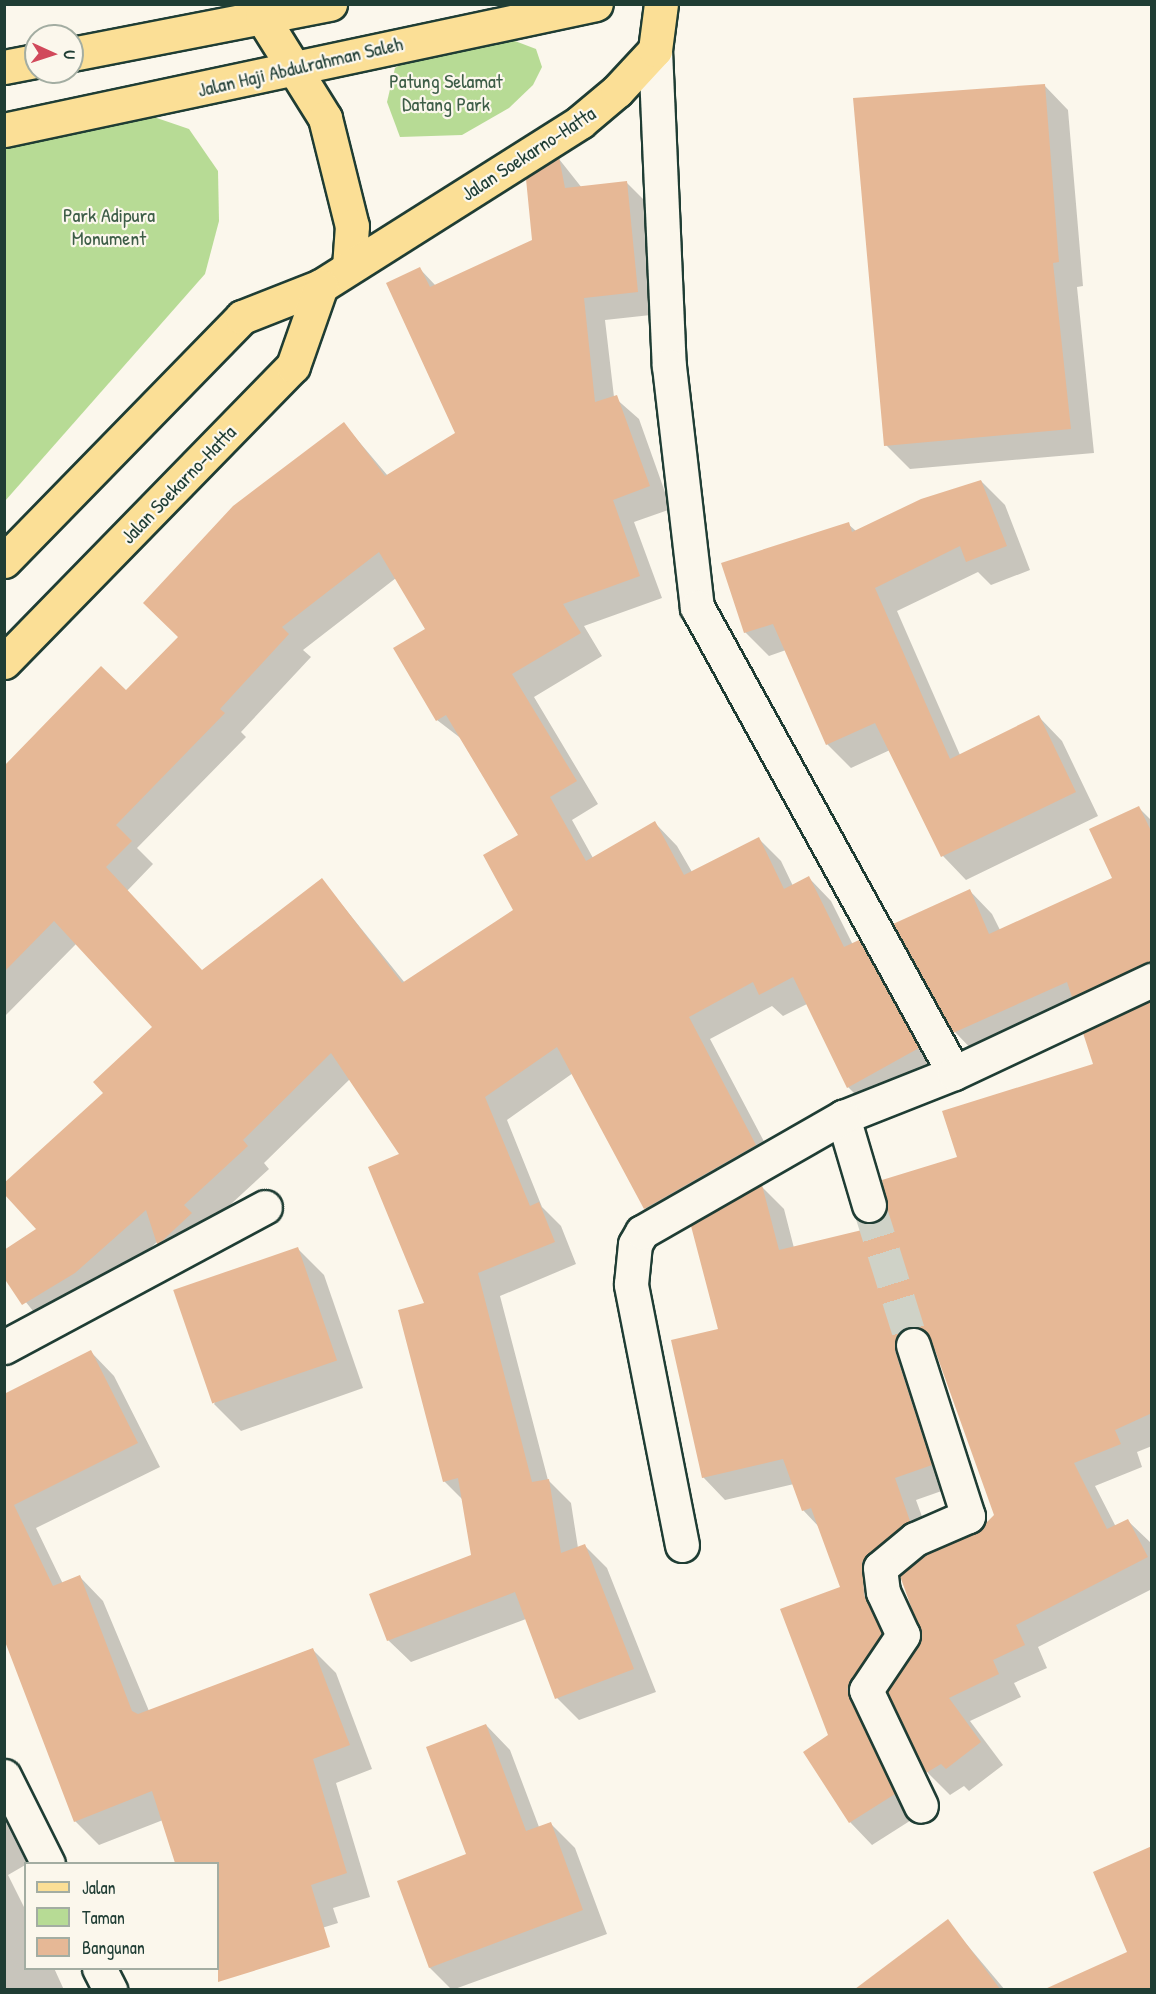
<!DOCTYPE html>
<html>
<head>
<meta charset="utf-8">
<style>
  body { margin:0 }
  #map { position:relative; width:1156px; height:1994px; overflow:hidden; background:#fbf7ec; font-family:"Patrick Hand",sans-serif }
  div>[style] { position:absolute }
  .green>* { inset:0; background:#b7db95 }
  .shadow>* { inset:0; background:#0003 }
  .building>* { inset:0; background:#e6b896; transform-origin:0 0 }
  .minor-tunnel>* { height:33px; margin-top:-16.5px; transform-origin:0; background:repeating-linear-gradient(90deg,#cfd2c7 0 33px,transparent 0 49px) }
  .roads { filter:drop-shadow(2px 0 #1f3d34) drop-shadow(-2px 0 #1f3d34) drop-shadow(0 2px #1f3d34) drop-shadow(0 -2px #1f3d34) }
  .minor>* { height:33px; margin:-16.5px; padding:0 16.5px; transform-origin:16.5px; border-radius:16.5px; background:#fbf7ec }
  .major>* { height:33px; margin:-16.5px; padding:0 16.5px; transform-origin:16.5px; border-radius:16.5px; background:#fbdf96 }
  .highway>* { height:33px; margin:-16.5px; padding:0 16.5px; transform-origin:16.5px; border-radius:16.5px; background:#fbdf96 }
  span { translate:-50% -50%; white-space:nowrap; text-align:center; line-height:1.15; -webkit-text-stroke:4.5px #fbf7ec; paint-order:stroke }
  .street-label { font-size:20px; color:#1f3d34 }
  .park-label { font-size:20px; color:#3d5d47 }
  .frame { position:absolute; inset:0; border:6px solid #1f3d34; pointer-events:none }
  .legend { position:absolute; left:24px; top:1862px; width:195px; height:108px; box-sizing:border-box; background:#fbf7ec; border:2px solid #a3ada2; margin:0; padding:8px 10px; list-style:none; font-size:18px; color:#1f3d34 }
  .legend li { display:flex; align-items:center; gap:12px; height:30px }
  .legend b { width:30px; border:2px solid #a3ada2 }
  .north { position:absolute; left:24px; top:24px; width:60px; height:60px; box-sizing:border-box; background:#fbf7ec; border:2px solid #a3ada2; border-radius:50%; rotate:93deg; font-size:16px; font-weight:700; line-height:24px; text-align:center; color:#1f3d34 }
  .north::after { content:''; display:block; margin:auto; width:21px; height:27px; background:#d1495b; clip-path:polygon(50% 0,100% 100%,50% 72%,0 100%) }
</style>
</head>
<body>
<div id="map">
  <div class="green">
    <i style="clip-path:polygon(485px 40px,515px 41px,536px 49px,542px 67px,533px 85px,509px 108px,462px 135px,400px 137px,387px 102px,395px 68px,420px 53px)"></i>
    <i style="clip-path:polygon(148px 115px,189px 129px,218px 171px,219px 221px,205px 274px,5px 501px,5px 138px)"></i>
  </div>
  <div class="shadow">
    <i style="clip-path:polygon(1044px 85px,1068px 110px,1083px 286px,1077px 287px,1094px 453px,910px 469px,886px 445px)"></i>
    <i style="clip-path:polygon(evenodd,559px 159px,582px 188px,627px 183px,649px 205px,660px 314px,605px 320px,614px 397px,639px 419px,671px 509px,634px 522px,662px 598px,584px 626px,602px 656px,534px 697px,598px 804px,572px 820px,593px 858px,655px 823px,677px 846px,692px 872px,759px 839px,781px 861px,793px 886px,809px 878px,831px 901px,853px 945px,859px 942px,881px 964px,940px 1071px,870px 1109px,848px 1087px,807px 1004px,783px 1016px,772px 1006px,710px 1039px,778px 1168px,668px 1231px,645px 1208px,573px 1073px,507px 1120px,542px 1207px,561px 1226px,576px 1264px,500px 1296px,548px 1480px,571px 1503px,578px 1548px,585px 1546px,607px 1568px,656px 1692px,579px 1720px,557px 1698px,526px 1619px,411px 1662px,388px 1640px,473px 1556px,463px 1500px,444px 1481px,427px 1304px,401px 1155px,350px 1079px,264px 1163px,269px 1169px,205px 1228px,181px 1265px,157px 1242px,98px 1296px,46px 1327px,4px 1275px,38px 1229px,105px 1093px,155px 1027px,77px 943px,4px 1017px,4px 768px,126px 693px,180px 637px,344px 424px,388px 476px,457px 434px,420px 269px,436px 286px,534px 241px,559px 159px,396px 578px,427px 630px,437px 720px,463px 740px,520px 836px,515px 911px,405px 983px,322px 880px,203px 972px,127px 891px,153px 864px,137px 848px,246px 737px,241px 732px,311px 657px,303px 650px,396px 578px)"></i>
    <i style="clip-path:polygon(981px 481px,1005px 505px,1030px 570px,991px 585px,978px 572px,897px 611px,960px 755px,1039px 717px,1062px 741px,1098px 816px,966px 880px,943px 856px,890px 750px,851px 768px,827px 744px,786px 650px,769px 656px,745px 632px,848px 524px,856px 531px)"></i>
    <i style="clip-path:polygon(1139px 808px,1152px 821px,1152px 992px,977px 1055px,955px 1032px,970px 891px,992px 914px,1000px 930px,1114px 879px)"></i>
    <i style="clip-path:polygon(1152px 1003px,1152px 1446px,1137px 1452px,1142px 1467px,1095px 1486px,1116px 1527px,1128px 1521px,1151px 1543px,1152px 1589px,1038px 1647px,1047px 1668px,1014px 1683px,1021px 1697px,970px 1721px,1003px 1765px,969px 1791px,964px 1786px,950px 1795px,928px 1773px,889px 1692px,977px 1534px,996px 1516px,936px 1350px,921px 1355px,953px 1487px,916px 1500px,932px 1544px,884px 1584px,903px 1657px,869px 1713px,916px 1817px,872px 1845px,850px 1822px,830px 1736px,842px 1588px,819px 1527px,803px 1510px,794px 1484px,725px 1500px,703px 1477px,720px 1330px,762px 1187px,784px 1209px,794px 1248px,864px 1231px,1094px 1065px)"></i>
    <i style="clip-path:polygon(297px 1248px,324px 1275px,363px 1388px,241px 1431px,214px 1404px)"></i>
    <i style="clip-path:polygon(91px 1352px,114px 1376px,160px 1467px,36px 1528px,63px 1584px,80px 1577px,103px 1601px,149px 1711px,312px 1649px,336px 1673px,372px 1769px,336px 1783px,370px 1897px,333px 1908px,338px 1923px,222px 1959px,218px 1954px,218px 1864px,176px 1864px,163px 1820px,99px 1845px,75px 1821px,4px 1636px,4px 1396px)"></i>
    <i style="clip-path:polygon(486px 1725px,510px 1750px,539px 1827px,550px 1823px,575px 1848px,607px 1934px,452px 1990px,430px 1968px,399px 1881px,468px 1855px)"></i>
    <i style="clip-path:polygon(4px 1819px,27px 1864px,8px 1875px,26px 1911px,26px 1968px,54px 1968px,64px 1990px,4px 1990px)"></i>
    <i style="clip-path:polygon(1152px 1848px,1152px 1990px,1113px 1990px,1102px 1965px,1137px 1949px)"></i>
    <i style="clip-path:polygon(947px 1921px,1005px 1990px,857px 1990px)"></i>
  </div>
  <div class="building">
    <i style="clip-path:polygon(1045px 84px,1059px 262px,1053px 263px,1071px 429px,884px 446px,853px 98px)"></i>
    <i style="clip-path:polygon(evenodd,559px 157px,565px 188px,627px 181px,638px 292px,584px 298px,595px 402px,617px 395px,650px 486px,613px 500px,640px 576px,563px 604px,581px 633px,512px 674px,577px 781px,550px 797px,586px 861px,655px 821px,684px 875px,759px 837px,784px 889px,809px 876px,844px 947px,859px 940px,919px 1048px,847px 1088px,793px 977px,759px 995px,753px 982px,689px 1017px,756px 1145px,644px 1209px,557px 1047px,485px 1097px,530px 1206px,539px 1202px,555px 1242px,478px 1273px,532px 1482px,549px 1479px,561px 1553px,585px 1544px,634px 1669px,555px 1699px,515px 1592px,387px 1641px,369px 1594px,471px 1555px,458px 1478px,443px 1482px,398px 1310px,424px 1303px,368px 1167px,399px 1154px,331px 1053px,243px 1140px,248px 1146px,184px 1205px,192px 1213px,162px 1241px,157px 1244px,146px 1210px,75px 1273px,22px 1305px,4px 1278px,4px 1250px,36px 1229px,4px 1194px,4px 1183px,103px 1093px,93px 1082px,152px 1027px,54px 921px,4px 972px,4px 766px,101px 666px,126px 690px,178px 637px,143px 603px,233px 506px,344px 422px,385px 476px,455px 433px,386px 283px,420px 267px,430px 287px,532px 240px,526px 179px,559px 157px,379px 552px,425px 629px,393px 648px,436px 721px,446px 715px,518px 835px,483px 855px,513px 910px,402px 983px,322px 878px,202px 970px,106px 867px,132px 841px,116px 825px,225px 713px,220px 709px,289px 634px,282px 627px,379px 552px)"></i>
    <i style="clip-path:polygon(981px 480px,1007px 546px,966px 562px,960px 546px,875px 588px,950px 759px,1039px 715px,1076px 792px,941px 857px,875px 723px,826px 745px,773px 624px,744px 633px,721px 563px,849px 522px,852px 532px,921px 499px)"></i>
    <i style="clip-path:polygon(1139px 806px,1152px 833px,1152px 962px,1072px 997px,1067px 982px,953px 1033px,893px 924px,970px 889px,989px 934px,1112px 878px,1089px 829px)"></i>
    <i style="clip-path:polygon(1152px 1001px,1152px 1413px,1115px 1430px,1121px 1444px,1074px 1463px,1107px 1529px,1128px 1519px,1148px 1557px,1016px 1625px,1025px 1645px,993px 1660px,999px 1674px,949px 1698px,981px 1742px,946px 1769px,941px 1764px,926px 1773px,888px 1692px,922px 1637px,900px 1576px,925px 1555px,976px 1533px,994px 1515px,931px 1339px,918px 1327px,900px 1332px,895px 1351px,932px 1465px,895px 1478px,910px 1521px,862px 1562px,864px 1595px,882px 1633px,847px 1689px,895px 1794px,849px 1823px,803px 1752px,828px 1735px,780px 1609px,840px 1587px,811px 1508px,802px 1511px,783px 1459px,702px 1478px,671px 1340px,718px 1329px,691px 1226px,762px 1185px,779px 1250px,862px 1230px,859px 1220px,875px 1223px,887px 1210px,882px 1180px,957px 1157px,942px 1111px,1093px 1064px,1083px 1033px)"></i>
    <i style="left:298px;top:1247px;width:120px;height:132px;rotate:71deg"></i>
    <i style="clip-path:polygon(91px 1350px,138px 1443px,14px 1505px,53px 1586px,80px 1575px,132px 1711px,138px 1714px,313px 1648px,350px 1745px,313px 1759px,347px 1873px,311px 1885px,330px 1947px,218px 1982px,218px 1863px,175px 1863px,152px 1791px,74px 1822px,4px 1639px,4px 1394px)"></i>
    <i style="clip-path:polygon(486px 1724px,526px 1831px,551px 1822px,583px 1910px,429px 1968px,397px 1881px,466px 1854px,426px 1747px)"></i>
    <i style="clip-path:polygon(1152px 1846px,1152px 1989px,1045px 1989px,1127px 1952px,1093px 1872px)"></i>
    <i style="clip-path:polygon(948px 1919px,1000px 1989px,855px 1989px)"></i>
  </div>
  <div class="minor-tunnel">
    <i style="left:869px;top:1205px;width:147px;rotate:72.6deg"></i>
  </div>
  <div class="roads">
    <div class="minor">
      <i style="left:655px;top:50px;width:316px;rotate:87.5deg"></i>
      <i style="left:669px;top:366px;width:243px;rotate:83.4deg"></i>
      <i style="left:697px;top:607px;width:532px;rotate:61.12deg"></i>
      <i style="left:869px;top:1205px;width:92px;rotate:-106.5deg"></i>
      <i style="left:843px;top:1117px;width:119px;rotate:-21.6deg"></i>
      <i style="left:954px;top:1073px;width:219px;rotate:-25.2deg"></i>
      <i style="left:913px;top:1345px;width:180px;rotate:72.2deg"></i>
      <i style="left:968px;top:1516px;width:58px;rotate:156.5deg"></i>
      <i style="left:915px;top:1539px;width:45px;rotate:140.4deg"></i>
      <i style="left:880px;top:1568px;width:24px;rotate:83deg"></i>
      <i style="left:883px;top:1592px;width:47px;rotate:65.1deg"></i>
      <i style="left:903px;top:1635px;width:66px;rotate:123.9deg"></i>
      <i style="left:866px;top:1690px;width:128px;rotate:64.6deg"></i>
      <i style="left:4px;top:1347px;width:296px;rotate:-28.2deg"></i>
      <i style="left:682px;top:1545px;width:266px;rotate:-101.1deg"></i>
      <i style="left:631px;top:1284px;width:40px;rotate:-84.3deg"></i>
      <i style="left:635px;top:1244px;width:14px;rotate:-60deg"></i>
      <i style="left:642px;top:1232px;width:232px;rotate:-29.8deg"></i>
      <i style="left:4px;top:1776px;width:98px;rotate:63.4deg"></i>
      <i style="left:99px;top:1968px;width:25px;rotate:63deg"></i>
    </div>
    <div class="major">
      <i style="left:72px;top:54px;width:263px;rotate:-11deg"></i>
      <i style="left:4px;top:67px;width:33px;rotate:-11deg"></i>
      <i style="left:4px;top:130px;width:605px;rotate:-12.02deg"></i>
    </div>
    <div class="highway">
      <i style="left:262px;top:17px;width:119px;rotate:58deg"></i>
      <i style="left:325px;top:118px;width:111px;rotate:76deg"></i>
      <i style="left:352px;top:226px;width:41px;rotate:94.2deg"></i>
      <i style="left:4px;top:561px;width:341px;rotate:-45.7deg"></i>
      <i style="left:242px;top:317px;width:85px;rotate:-21.4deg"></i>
      <i style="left:321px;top:286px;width:307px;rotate:-32.3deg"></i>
      <i style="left:580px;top:122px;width:48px;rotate:-40deg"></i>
      <i style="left:617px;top:91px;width:56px;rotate:-47.2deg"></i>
      <i style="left:655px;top:50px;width:46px;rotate:-82.6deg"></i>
      <i style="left:4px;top:662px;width:414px;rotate:-45.7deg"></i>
      <i style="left:293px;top:366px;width:85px;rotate:-70.7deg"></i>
    </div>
  </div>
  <div class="street-label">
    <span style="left:300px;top:66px;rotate:-13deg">Jalan Haji Abdulrahman Saleh</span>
    <span style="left:528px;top:153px;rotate:-33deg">Jalan Soekarno-Hatta</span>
    <span style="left:178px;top:484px;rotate:-46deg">Jalan Soekarno-Hatta</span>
  </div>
  <div class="park-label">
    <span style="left:446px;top:92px">Patung Selamat<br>Datang Park</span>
    <span style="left:109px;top:226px">Park Adipura<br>Monument</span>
  </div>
  <div class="frame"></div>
  <ul class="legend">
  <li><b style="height:8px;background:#fbdf96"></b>Jalan</li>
  <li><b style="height:16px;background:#b7db95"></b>Taman</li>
  <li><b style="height:16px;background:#e6b896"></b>Bangunan</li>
  </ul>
  <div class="north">U</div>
</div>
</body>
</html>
